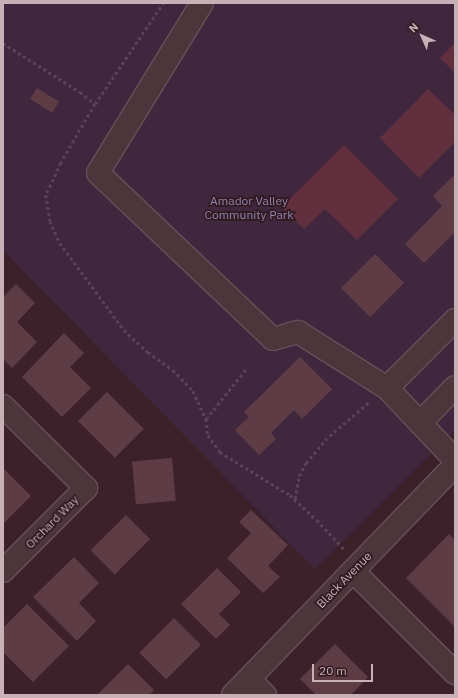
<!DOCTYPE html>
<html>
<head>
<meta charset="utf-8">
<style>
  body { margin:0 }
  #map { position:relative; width:458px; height:698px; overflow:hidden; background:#3d212a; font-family:"IBM Plex Sans",sans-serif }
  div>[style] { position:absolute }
  .green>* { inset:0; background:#41273e }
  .water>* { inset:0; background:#622f3f }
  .building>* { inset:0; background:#5e3c46; transform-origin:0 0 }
  .path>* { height:2.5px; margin-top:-1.25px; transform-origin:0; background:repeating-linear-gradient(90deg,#5d4257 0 3px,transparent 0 6px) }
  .roads { filter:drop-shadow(1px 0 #685057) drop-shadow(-1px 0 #685057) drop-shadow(0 1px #685057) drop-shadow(0 -1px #685057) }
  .minor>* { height:22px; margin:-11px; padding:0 11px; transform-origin:11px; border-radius:11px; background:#4d353c }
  span { translate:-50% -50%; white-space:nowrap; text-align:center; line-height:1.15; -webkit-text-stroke:3.5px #321a21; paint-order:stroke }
  .park-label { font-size:12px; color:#9284b0 }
  .street-label { font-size:12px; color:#c9b0b7 }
  .frame { position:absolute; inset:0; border:4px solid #c9b0b7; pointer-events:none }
  .north { position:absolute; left:402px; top:16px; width:40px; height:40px; -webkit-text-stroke:3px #321a21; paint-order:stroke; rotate:315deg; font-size:11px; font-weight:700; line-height:16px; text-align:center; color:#c9b0b7 }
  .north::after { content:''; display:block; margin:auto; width:14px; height:18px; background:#c9b0b7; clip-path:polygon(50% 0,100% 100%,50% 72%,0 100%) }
  .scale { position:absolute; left:312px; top:664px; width:61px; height:18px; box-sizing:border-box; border:2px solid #c9b0b7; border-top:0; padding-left:5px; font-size:12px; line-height:14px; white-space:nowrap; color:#c9b0b7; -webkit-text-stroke:3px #321a21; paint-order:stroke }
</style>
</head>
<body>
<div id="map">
  <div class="green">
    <i style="clip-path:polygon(3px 3px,455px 3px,455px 430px,315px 569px,3px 250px)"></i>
  </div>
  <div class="water">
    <i style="clip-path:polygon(455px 43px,455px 73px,440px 58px)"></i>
    <i style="clip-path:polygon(428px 89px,455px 115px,455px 142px,419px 178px,380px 138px)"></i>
    <i style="clip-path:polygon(344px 145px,398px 199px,357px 240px,325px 209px,304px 229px,282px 207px)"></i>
  </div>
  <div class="building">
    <i style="left:37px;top:88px;width:26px;height:13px;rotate:32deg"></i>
    <i style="clip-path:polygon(455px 174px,455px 232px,424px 263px,405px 244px,442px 206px,433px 196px)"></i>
    <i style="left:375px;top:254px;width:41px;height:48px;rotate:45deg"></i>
    <i style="clip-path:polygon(16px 284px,35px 303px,17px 322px,37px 342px,12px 368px,3px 359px,3px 297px)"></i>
    <i style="clip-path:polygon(64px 333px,84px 353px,70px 367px,91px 388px,62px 417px,22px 377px)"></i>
    <i style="clip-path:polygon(300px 357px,332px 389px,302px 419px,294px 410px,271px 433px,276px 439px,259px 455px,235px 430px,249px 417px,244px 412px)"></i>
    <i style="left:107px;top:392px;width:52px;height:41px;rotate:45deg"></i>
    <i style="left:172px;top:458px;width:43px;height:40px;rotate:85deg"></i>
    <i style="clip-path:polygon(3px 468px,31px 496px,3px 524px)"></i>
    <i style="clip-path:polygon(251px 510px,288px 545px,268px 566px,280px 577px,263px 593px,227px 558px,251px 533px,239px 522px)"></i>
    <i style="left:126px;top:515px;width:34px;height:50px;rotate:45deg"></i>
    <i style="clip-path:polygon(449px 534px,455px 540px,455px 627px,406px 578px)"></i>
    <i style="clip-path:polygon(74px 557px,99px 583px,79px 603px,96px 621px,77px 641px,33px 597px)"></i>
    <i style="clip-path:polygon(217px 568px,241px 592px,219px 614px,230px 625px,216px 639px,181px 604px)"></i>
    <i style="clip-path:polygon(27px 604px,69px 646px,33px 682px,3px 652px,3px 628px)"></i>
    <i style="left:174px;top:618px;width:38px;height:49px;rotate:45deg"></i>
    <i style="clip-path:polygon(335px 644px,368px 677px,351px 695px,316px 695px,300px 679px)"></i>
    <i style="clip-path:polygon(128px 664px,154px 690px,149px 695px,97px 695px)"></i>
  </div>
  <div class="path">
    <i style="left:3px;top:43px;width:91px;rotate:32.5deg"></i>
    <i style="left:80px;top:92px;width:19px;rotate:39deg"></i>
    <i style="left:95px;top:104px;width:68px;rotate:120deg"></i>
    <i style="left:61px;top:163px;width:35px;rotate:115deg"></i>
    <i style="left:46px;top:195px;width:26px;rotate:81deg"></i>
    <i style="left:50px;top:221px;width:24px;rotate:66deg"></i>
    <i style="left:60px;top:243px;width:108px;rotate:53.7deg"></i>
    <i style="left:124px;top:330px;width:33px;rotate:43deg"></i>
    <i style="left:148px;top:352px;width:31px;rotate:36deg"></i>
    <i style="left:173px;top:370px;width:29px;rotate:46deg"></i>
    <i style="left:193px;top:391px;width:31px;rotate:65deg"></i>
    <i style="left:206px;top:419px;width:16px;rotate:83deg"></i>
    <i style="left:208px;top:435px;width:21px;rotate:55deg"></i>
    <i style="left:220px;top:452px;width:82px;rotate:31.6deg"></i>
    <i style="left:290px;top:495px;width:37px;rotate:43deg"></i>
    <i style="left:317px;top:520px;width:40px;rotate:47deg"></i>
    <i style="left:95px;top:104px;width:122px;rotate:-56deg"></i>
    <i style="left:206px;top:419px;width:64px;rotate:-51.3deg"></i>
    <i style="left:295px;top:499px;width:23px;rotate:-80deg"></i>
    <i style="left:299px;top:476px;width:15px;rotate:-62deg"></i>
    <i style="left:306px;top:463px;width:30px;rotate:-50deg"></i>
    <i style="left:325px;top:440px;width:60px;rotate:-40.9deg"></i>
  </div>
  <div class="roads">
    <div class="minor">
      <i style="left:202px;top:3px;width:199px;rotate:121.5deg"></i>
      <i style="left:98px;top:173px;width:241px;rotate:43.5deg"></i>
      <i style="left:273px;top:339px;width:26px;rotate:-16deg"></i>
      <i style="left:298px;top:332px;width:105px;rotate:32.2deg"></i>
      <i style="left:455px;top:320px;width:96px;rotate:135deg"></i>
      <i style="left:387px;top:388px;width:99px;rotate:46.6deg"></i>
      <i style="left:3px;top:406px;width:117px;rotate:44.7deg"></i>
      <i style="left:86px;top:488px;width:117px;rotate:135deg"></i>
      <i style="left:420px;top:423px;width:50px;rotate:-45.8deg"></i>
      <i style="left:353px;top:571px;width:144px;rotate:45deg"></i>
      <i style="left:249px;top:679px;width:23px;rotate:45deg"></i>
      <i style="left:233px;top:695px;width:320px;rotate:-46deg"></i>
    </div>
  </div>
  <div class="park-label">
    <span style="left:249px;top:208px">Amador Valley<br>Community Park</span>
  </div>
  <div class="street-label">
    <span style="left:52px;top:522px;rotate:-45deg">Orchard Way</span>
    <span style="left:344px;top:580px;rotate:-46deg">Black Avenue</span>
  </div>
  <div class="frame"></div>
  <div class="north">N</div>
  <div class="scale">20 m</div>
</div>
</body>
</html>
